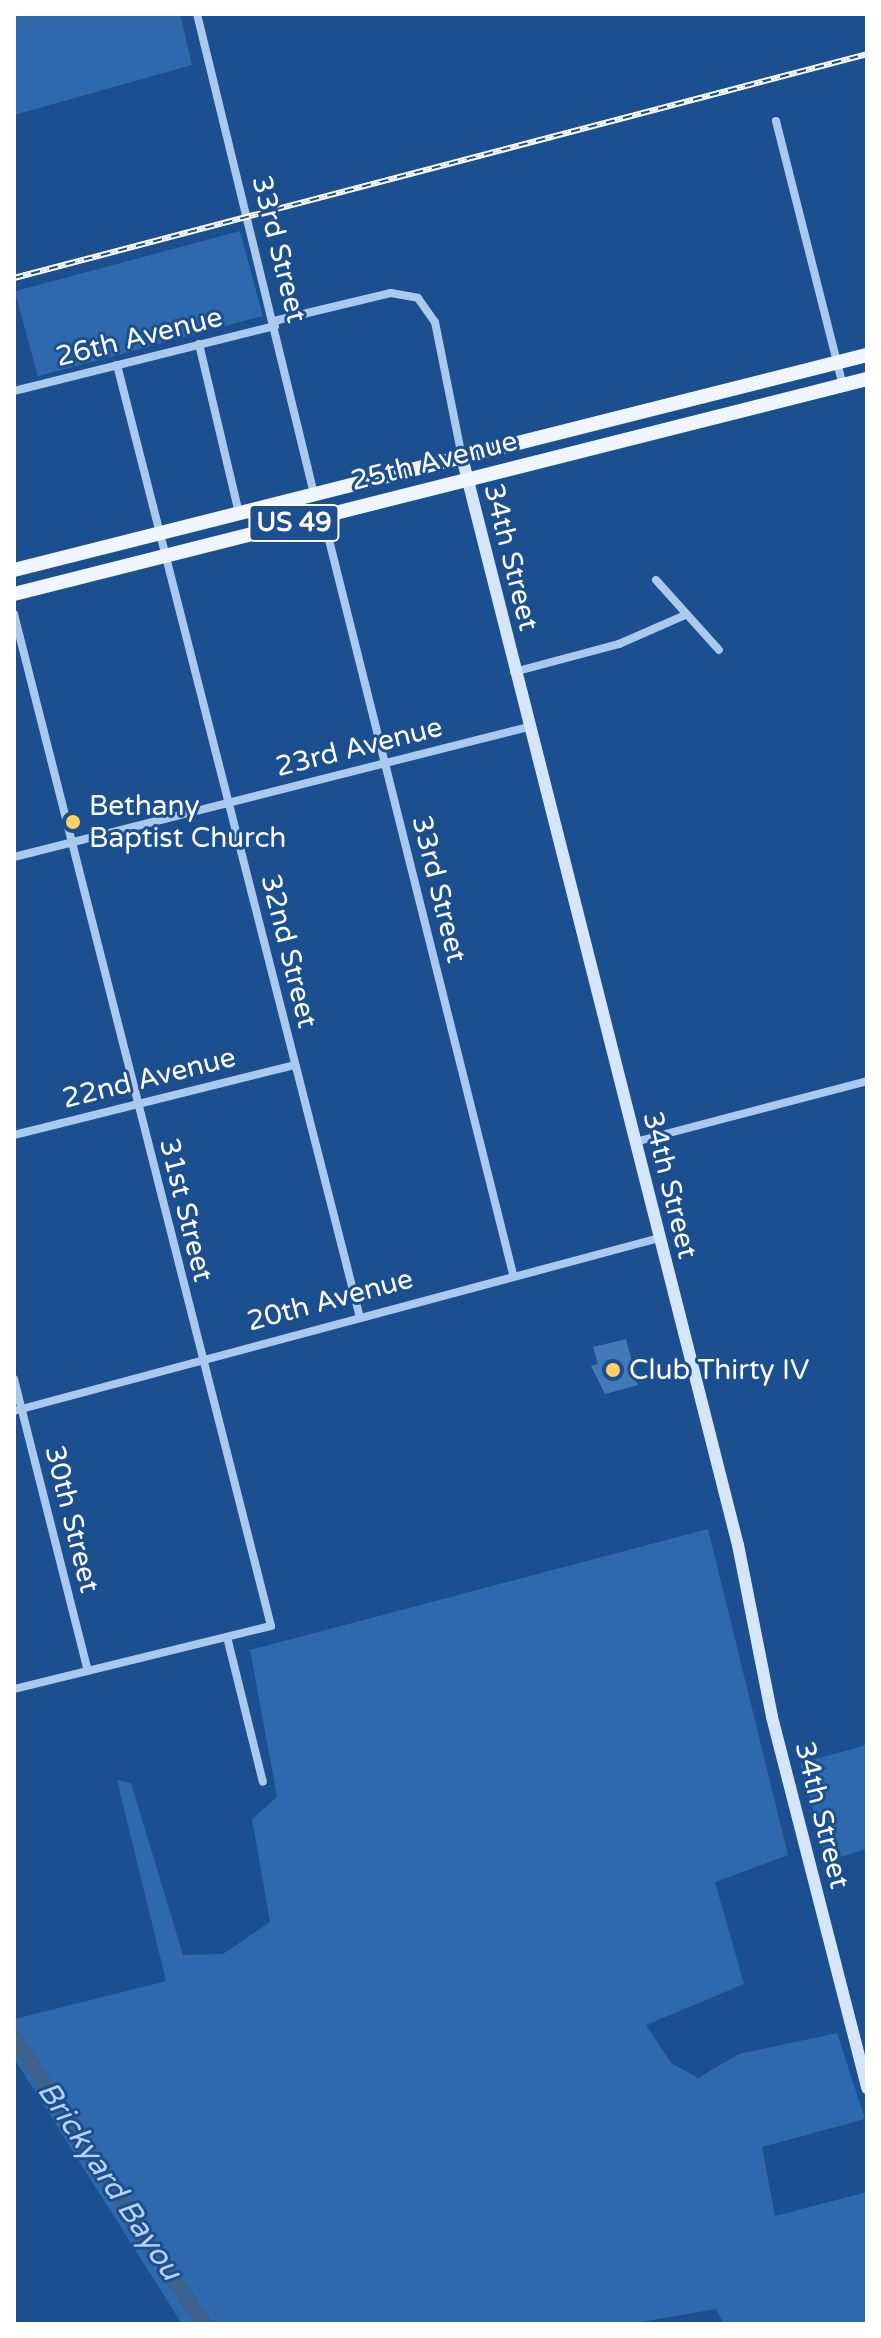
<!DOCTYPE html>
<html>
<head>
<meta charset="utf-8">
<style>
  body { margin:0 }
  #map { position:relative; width:881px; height:2338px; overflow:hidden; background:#1b4f8f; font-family:"Varela Round",sans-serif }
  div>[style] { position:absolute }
  .green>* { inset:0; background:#2e69ad; transform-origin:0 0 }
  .river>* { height:16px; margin:-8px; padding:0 8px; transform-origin:8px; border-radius:8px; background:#3c6290 }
  .building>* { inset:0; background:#4478b7 }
  .street>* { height:8px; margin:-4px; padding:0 4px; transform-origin:4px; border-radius:4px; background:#a9c9ee }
  .secondary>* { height:12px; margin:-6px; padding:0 6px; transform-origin:6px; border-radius:6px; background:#d6e6fa }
  .primary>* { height:14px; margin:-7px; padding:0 7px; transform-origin:7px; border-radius:7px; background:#f0f6ff }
  .rail>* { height:6px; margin-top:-3px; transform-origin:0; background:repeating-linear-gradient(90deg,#1b4f8f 0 9px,#fff 0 18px); box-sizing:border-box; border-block:2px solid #fff }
  .dots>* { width:22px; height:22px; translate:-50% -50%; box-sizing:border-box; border:4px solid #1b4f8f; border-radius:50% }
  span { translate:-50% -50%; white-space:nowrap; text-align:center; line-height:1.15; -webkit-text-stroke:6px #1b4f8f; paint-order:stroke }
  .shield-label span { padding:2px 6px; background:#1b4f8f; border:2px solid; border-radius:6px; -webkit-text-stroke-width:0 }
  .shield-label { font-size:26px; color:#fff; font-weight:700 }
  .street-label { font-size:28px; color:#fff }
  .poi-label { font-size:28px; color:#fff }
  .left { translate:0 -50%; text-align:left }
  .water-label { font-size:30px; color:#b5d3f5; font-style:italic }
  .frame { position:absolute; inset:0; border:16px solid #fff; pointer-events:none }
</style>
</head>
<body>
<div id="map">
  <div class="green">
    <i style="clip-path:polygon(14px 14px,180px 14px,192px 65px,14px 115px)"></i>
    <i style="left:240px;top:231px;width:88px;height:233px;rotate:75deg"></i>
    <i style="clip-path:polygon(708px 1529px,788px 1855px,715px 1882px,744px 1984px,646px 2025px,671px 2063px,698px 2078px,739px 2054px,837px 2033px,865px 2119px,762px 2147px,775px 2216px,867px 2192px,867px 2324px,724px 2324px,716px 2309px,630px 2324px,182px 2324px,14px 2058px,14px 2019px,166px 1981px,117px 1780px,131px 1783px,183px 1955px,223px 1954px,270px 1922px,252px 1819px,277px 1797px,250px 1650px)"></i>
    <i style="clip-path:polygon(867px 1745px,867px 1849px,827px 1861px,800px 1763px)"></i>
  </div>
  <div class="river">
    <i style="left:14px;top:2037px;width:344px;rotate:56.5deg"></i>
  </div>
  <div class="building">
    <i style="clip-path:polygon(626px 1339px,638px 1385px,605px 1394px,591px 1366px,598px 1364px,593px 1347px)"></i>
  </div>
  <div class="street">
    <i style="left:197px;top:14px;width:494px;rotate:76.3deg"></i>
    <i style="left:776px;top:121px;width:272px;rotate:75.8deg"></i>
    <i style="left:274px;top:321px;width:120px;rotate:-13.5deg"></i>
    <i style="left:391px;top:293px;width:27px;rotate:10deg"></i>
    <i style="left:418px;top:298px;width:29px;rotate:55deg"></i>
    <i style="left:435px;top:322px;width:138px;rotate:78.7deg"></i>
    <i style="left:199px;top:344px;width:174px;rotate:76.7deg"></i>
    <i style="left:117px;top:365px;width:979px;rotate:75.69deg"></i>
    <i style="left:14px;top:391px;width:269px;rotate:-14deg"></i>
    <i style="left:323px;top:516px;width:781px;rotate:75.93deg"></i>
    <i style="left:656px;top:580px;width:94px;rotate:48deg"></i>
    <i style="left:14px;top:614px;width:1044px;rotate:75.75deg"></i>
    <i style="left:271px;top:1626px;width:265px;rotate:166.2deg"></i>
    <i style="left:514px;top:672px;width:109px;rotate:-14.9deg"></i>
    <i style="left:619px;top:644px;width:72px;rotate:-23.7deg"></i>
    <i style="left:14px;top:857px;width:530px;rotate:-14.19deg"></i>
    <i style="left:14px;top:1135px;width:290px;rotate:-14deg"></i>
    <i style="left:635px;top:1142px;width:240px;rotate:-14.7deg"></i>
    <i style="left:14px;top:1379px;width:301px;rotate:75.8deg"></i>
    <i style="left:14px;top:1411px;width:668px;rotate:-15.01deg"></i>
    <i style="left:227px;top:1637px;width:149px;rotate:76.1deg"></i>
  </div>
  <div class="secondary">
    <i style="left:462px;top:457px;width:1122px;rotate:75.77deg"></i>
    <i style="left:738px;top:1545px;width:175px;rotate:78.8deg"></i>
    <i style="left:772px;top:1717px;width:383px;rotate:75.6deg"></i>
  </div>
  <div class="primary">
    <i style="left:14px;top:570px;width:880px;rotate:-14.15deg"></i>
    <i style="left:14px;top:594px;width:880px;rotate:-14.15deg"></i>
  </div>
  <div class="rail">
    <i style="left:14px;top:278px;width:882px;rotate:-14.71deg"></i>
  </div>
  <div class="dots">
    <i style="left:73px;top:822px;background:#ffd166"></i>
    <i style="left:613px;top:1370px;background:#ffd166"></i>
  </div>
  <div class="shield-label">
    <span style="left:294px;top:523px">US 49</span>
  </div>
  <div class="street-label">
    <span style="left:279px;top:249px;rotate:76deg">33rd Street</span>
    <span style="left:139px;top:337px;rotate:-14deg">26th Avenue</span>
    <span style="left:434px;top:461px;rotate:-14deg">25th Avenue</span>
    <span style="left:511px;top:557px;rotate:76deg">34th Street</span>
    <span style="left:359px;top:747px;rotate:-14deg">23rd Avenue</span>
    <span style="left:439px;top:889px;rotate:76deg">33rd Street</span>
    <span style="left:289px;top:951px;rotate:76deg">32nd Street</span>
    <span style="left:149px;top:1078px;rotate:-14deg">22nd Avenue</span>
    <span style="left:670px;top:1185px;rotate:76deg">34th Street</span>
    <span style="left:186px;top:1210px;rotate:76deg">31st Street</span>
    <span style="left:330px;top:1300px;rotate:-15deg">20th Avenue</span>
    <span style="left:72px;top:1519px;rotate:76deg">30th Street</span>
    <span style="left:822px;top:1815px;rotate:76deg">34th Street</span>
  </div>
  <div class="poi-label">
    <span class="left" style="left:89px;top:822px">Bethany<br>Baptist Church</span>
    <span class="left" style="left:629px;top:1370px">Club Thirty IV</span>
  </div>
  <div class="water-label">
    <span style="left:109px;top:2181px;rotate:56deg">Brickyard Bayou</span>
  </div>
  <div class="frame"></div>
</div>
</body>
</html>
